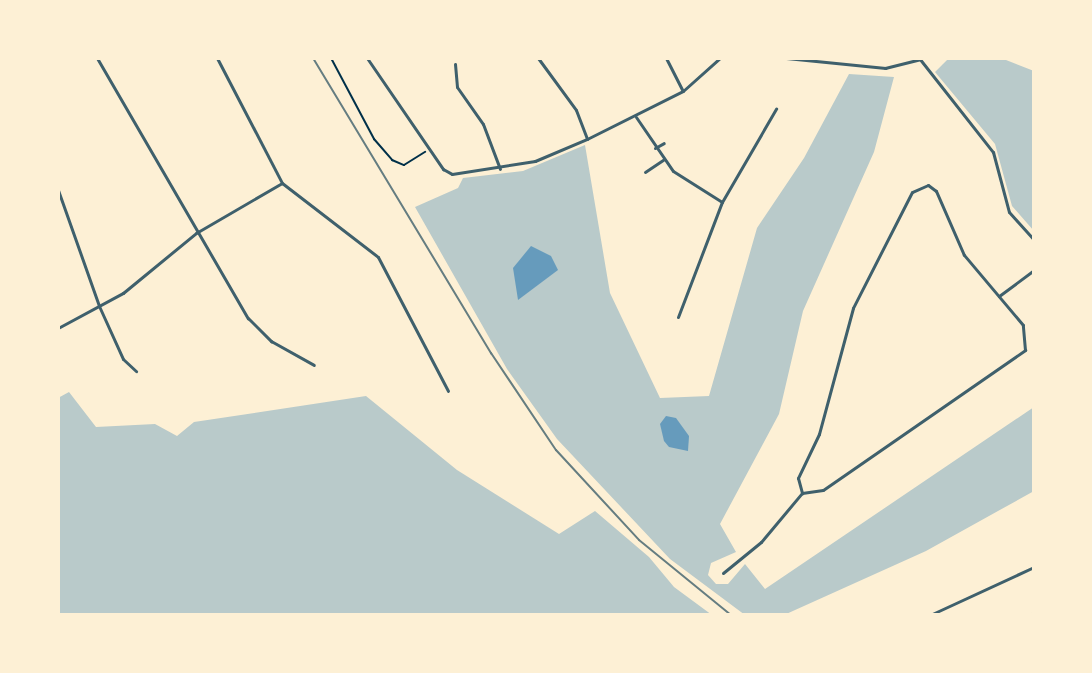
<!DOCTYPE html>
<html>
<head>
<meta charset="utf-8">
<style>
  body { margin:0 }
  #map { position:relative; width:1092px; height:673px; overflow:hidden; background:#fdf0d5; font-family:Bitter,serif }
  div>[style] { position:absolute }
  .green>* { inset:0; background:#b9caca }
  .water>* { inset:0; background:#669bbc }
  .path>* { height:2px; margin:-1px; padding:0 1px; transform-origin:1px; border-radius:1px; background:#003049 }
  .minor>* { height:3px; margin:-1.5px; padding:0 1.5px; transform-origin:1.5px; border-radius:1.5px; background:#3f606c }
  .rail>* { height:2px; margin:-1px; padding:0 1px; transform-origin:1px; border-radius:1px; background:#657d81 }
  span { translate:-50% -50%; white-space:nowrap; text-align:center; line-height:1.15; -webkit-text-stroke:8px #fdf0d5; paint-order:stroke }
  .frame { position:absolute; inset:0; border:60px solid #fdf0d5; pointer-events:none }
</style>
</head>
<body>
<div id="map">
  <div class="green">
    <i style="clip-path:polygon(949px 58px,1001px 58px,1034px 71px,1034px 231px,1012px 206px,995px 144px,935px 72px)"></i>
    <i style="clip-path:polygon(849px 74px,894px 77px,874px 152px,803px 311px,779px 414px,720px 524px,736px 552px,711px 563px,708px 575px,716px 584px,728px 584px,745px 564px,765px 589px,1034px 407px,1034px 491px,926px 551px,784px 615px,745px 615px,670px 559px,557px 439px,507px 369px,415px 207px,458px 188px,463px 178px,523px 171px,585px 145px,610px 293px,660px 398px,709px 396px,757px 228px,804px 158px)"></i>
    <i style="clip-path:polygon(69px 392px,96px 427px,155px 424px,177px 436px,194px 422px,366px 396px,457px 470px,559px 534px,595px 511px,649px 557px,674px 587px,712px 615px,58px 615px,58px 398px)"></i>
  </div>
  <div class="water">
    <i style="clip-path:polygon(531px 246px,551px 256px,558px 270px,518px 300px,513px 268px)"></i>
    <i style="clip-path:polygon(666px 416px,676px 418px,689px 436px,688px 451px,669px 447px,664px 441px,660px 424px)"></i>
  </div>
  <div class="path">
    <i style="left:331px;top:58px;width:92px;rotate:62deg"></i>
    <i style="left:374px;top:139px;width:28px;rotate:49deg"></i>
    <i style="left:392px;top:160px;width:13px;rotate:23deg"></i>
    <i style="left:404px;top:165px;width:25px;rotate:-32deg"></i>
  </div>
  <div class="minor">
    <i style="left:97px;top:58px;width:301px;rotate:59.9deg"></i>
    <i style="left:248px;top:318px;width:33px;rotate:45deg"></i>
    <i style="left:271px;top:341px;width:49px;rotate:29.2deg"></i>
    <i style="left:217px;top:58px;width:141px;rotate:62.5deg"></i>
    <i style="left:282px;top:183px;width:121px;rotate:37.6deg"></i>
    <i style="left:378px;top:257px;width:151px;rotate:62.4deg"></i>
    <i style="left:367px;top:58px;width:135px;rotate:55.6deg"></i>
    <i style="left:443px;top:169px;width:10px;rotate:29deg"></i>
    <i style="left:452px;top:174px;width:84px;rotate:-8.9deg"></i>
    <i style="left:535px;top:161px;width:56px;rotate:-22.9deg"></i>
    <i style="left:587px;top:139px;width:107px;rotate:-26.6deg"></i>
    <i style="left:683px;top:91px;width:50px;rotate:-41.7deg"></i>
    <i style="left:538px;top:58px;width:64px;rotate:53.8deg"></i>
    <i style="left:576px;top:110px;width:31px;rotate:69deg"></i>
    <i style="left:666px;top:58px;width:37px;rotate:63deg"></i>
    <i style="left:786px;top:58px;width:100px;rotate:5.8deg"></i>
    <i style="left:885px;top:68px;width:36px;rotate:-14deg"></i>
    <i style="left:919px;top:58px;width:120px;rotate:51.8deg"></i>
    <i style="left:993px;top:152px;width:62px;rotate:75.1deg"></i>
    <i style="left:1009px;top:212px;width:38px;rotate:48deg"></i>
    <i style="left:455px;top:64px;width:23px;rotate:85deg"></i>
    <i style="left:457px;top:87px;width:45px;rotate:54.9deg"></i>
    <i style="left:483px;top:124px;width:48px;rotate:69.3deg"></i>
    <i style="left:636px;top:117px;width:65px;rotate:55.6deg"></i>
    <i style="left:673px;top:171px;width:58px;rotate:32.3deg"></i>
    <i style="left:655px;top:148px;width:10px;rotate:-29deg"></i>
    <i style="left:645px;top:172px;width:22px;rotate:-34deg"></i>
    <i style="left:58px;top:190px;width:123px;rotate:70.5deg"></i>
    <i style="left:99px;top:306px;width:58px;rotate:65.6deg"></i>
    <i style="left:123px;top:359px;width:18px;rotate:43deg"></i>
    <i style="left:999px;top:296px;width:44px;rotate:-36.6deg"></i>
    <i style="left:678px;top:317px;width:123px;rotate:-69.1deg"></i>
    <i style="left:722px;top:202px;width:108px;rotate:-59.9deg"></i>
    <i style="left:58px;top:328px;width:74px;rotate:-28.3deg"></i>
    <i style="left:123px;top:293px;width:94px;rotate:-39.4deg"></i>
    <i style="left:196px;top:233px;width:99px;rotate:-30.2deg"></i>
    <i style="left:723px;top:573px;width:49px;rotate:-39.2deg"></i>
    <i style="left:761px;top:542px;width:64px;rotate:-50.1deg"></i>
    <i style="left:802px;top:493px;width:21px;rotate:-8deg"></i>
    <i style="left:823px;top:490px;width:246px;rotate:-34.7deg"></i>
    <i style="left:1025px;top:350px;width:25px;rotate:-95deg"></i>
    <i style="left:1023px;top:325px;width:92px;rotate:-130.1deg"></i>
    <i style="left:964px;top:255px;width:70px;rotate:-113.6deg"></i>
    <i style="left:936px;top:191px;width:10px;rotate:-143deg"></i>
    <i style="left:928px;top:185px;width:17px;rotate:156deg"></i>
    <i style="left:912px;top:192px;width:130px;rotate:117deg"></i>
    <i style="left:853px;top:308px;width:131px;rotate:105.1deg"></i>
    <i style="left:819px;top:434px;width:49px;rotate:115.5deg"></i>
    <i style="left:798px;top:478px;width:16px;rotate:75deg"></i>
    <i style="left:930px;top:615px;width:115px;rotate:-24.8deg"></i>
    <i style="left:1032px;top:615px;width:5px;rotate:-68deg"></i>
  </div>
  <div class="rail">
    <i style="left:313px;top:58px;width:345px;rotate:58.9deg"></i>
    <i style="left:491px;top:353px;width:117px;rotate:56.2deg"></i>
    <i style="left:556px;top:450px;width:122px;rotate:47.3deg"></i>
    <i style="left:639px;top:540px;width:119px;rotate:39.2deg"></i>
  </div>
  <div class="frame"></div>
</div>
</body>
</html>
